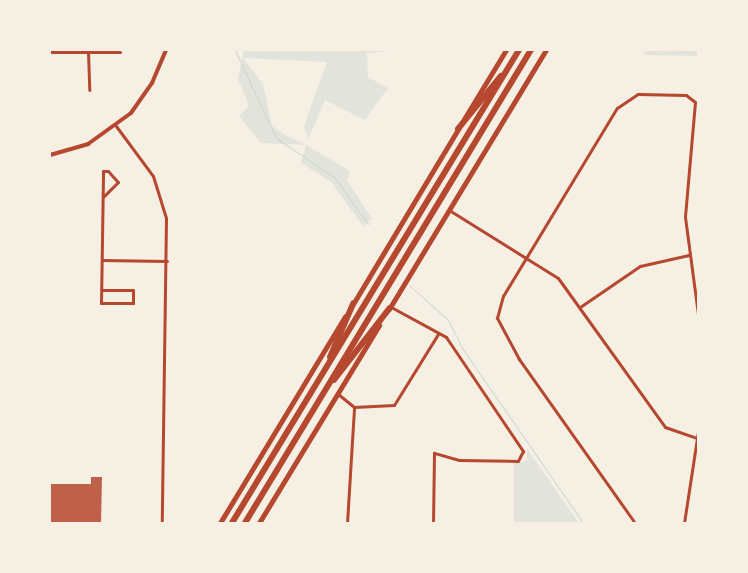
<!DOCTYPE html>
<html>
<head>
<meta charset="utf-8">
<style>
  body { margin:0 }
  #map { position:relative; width:748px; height:573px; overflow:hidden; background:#f6efe4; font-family:"Sofia Sans Condensed",sans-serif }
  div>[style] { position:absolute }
  .green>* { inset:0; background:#e2e4dc }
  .stream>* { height:1px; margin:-0.5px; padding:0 0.5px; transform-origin:0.5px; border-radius:0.5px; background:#c9d6d2 }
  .building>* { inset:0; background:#bf614a }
  .minor>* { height:3px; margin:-1.5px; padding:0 1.5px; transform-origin:1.5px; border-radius:1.5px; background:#b5482f }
  .tertiary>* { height:4px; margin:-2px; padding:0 2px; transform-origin:2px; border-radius:2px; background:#b5482f }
  .secondary>* { height:4.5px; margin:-2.25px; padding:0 2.25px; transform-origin:2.25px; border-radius:2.25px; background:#b5482f }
  .trunk>* { height:5px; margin:-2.5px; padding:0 2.5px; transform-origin:2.5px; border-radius:2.5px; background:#b5482f }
  .motorway>* { height:5.5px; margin:-2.75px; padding:0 2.75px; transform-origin:2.75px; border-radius:2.75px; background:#b5482f }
  span { translate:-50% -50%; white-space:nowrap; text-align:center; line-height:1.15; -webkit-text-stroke:4.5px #f6efe4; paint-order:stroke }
  .frame { position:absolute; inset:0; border:51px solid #f6efe4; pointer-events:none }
</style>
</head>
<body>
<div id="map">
  <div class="green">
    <i style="clip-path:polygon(244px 50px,398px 50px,367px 53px,368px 77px,388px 88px,365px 120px,325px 100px,308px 140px,304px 126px,327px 62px,243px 58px,263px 84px,272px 126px,283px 134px,306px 145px,350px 171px,347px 180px,372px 219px,363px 226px,331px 182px,301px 163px,306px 145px,261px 143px,239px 116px,249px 106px,238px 79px)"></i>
    <i style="clip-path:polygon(646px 50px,698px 50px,698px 56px,643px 55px)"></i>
    <i style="clip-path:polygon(527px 449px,579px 523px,514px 523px,514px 463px,527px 461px)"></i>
  </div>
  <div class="stream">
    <i style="left:235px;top:50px;width:97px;rotate:65deg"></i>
    <i style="left:276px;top:138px;width:70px;rotate:33.9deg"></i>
    <i style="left:334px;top:177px;width:58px;rotate:54.1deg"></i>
    <i style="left:410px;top:286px;width:51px;rotate:41.8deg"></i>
    <i style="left:448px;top:320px;width:31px;rotate:63deg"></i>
    <i style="left:462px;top:348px;width:213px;rotate:55.3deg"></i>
  </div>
  <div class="building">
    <i style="clip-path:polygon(91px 477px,102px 477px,101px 523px,50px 523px,50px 484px,91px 484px)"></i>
  </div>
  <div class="minor">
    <i style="left:50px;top:52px;width:70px"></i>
    <i style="left:88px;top:52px;width:38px;rotate:88deg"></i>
    <i style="left:116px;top:126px;width:62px;rotate:53.5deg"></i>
    <i style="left:153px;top:176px;width:44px;rotate:72.8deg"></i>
    <i style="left:166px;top:218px;width:305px;rotate:90.8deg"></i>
    <i style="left:449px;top:210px;width:128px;rotate:32deg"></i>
    <i style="left:558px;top:278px;width:183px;rotate:54.3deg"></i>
    <i style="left:665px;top:427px;width:34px;rotate:19deg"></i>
    <i style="left:102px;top:260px;width:65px;rotate:0.9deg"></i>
    <i style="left:102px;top:290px;width:31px"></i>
    <i style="left:133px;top:290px;width:13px;rotate:90deg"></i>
    <i style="left:133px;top:303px;width:32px;rotate:180deg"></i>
    <i style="left:101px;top:303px;width:132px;rotate:-89.1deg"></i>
    <i style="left:103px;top:171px;width:5px"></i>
    <i style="left:108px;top:171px;width:15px;rotate:48deg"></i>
    <i style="left:118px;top:182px;width:20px;rotate:135deg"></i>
    <i style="left:391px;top:307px;width:63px;rotate:28.6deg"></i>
    <i style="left:446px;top:337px;width:138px;rotate:56deg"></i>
    <i style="left:523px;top:451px;width:11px;rotate:117deg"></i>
    <i style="left:518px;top:461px;width:59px;rotate:-179deg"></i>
    <i style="left:459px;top:460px;width:26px;rotate:-164deg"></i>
    <i style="left:434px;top:453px;width:70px;rotate:90.8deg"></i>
    <i style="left:580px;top:307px;width:73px;rotate:-34.3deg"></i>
    <i style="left:640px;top:266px;width:50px;rotate:-12.7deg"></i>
    <i style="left:338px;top:394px;width:21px;rotate:39deg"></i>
    <i style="left:354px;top:407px;width:40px;rotate:-2.9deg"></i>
    <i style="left:394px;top:405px;width:84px;rotate:-58.2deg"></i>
    <i style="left:347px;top:523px;width:116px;rotate:-86.5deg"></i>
    <i style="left:635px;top:523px;width:201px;rotate:-125.3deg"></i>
    <i style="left:519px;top:359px;width:47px;rotate:-118.2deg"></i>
    <i style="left:497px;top:318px;width:23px;rotate:-75deg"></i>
    <i style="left:503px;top:296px;width:220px;rotate:-58.8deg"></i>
    <i style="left:617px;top:108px;width:25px;rotate:-34deg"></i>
    <i style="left:638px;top:94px;width:48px;rotate:1.2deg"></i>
    <i style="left:686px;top:95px;width:11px;rotate:38deg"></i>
    <i style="left:695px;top:102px;width:115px;rotate:95deg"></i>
    <i style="left:685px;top:217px;width:99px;rotate:82.4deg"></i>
    <i style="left:684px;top:523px;width:92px;rotate:-81.3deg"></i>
  </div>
  <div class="tertiary">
    <i style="left:50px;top:155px;width:40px;rotate:-16deg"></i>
    <i style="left:88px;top:144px;width:53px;rotate:-35.8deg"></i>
    <i style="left:131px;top:113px;width:37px;rotate:-55deg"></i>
    <i style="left:152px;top:83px;width:36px;rotate:-67deg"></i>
  </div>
  <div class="secondary">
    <i style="left:220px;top:523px;width:241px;rotate:-58.8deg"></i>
    <i style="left:259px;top:523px;width:231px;rotate:-58.7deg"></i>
  </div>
  <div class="trunk">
    <i style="left:464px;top:119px;width:81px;rotate:-58.7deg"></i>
    <i style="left:353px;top:304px;width:208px;rotate:-59deg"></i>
    <i style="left:389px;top:309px;width:303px;rotate:-58.8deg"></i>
  </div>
  <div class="motorway">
    <i style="left:458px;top:129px;width:68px;rotate:-50.9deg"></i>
    <i style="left:330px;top:357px;width:58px;rotate:-66.5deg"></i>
    <i style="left:334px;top:380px;width:90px;rotate:-52.2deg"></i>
    <i style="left:232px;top:523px;width:553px;rotate:-58.75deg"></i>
    <i style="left:245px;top:523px;width:553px;rotate:-58.84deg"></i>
  </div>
  <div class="frame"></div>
</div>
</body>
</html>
